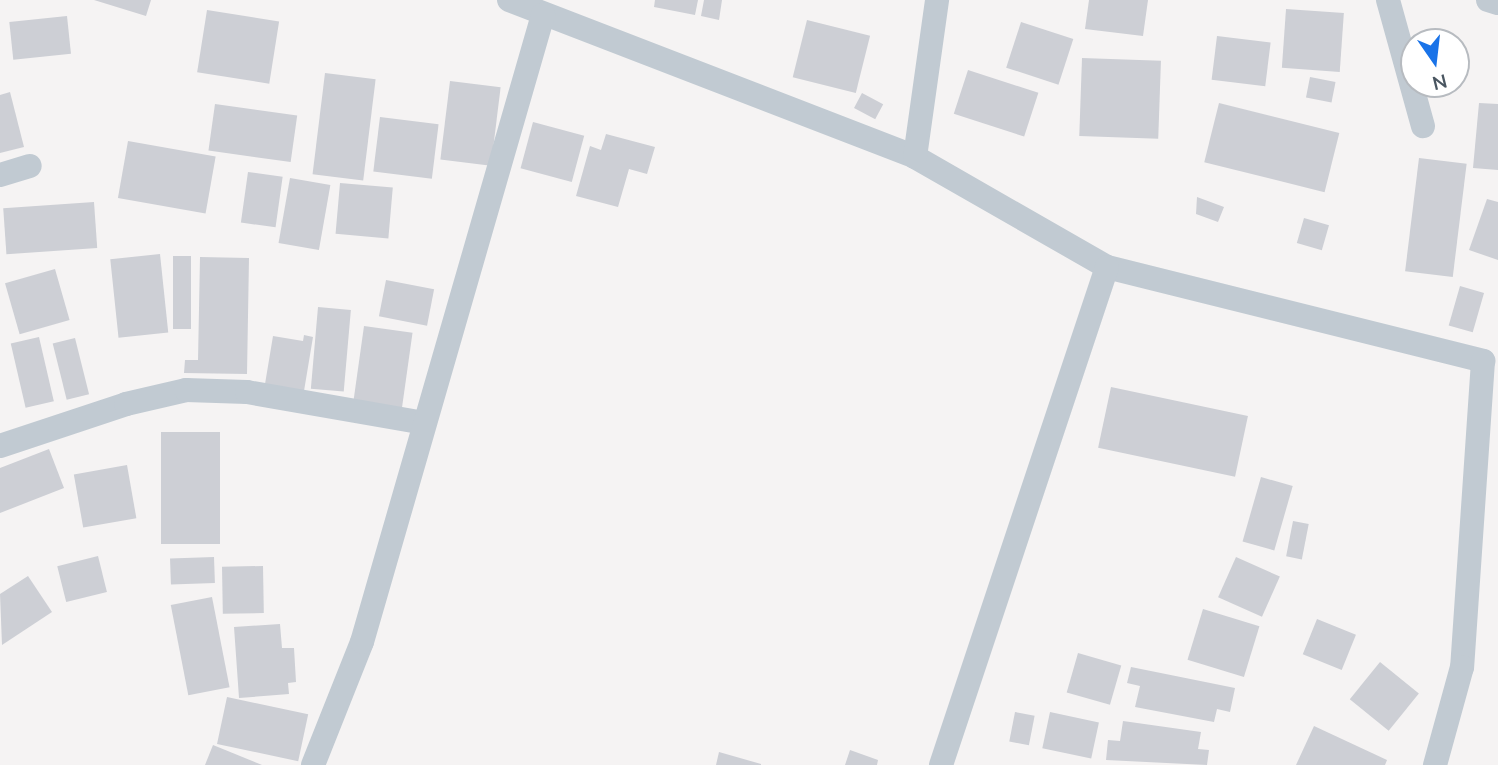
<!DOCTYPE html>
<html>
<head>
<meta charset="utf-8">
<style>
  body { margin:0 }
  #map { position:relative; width:1498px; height:765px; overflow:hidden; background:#f5f3f3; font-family:"Nunito Sans",sans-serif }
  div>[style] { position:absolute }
  .building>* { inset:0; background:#cdcfd5; transform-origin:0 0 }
  .street>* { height:24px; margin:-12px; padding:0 12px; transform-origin:12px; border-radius:12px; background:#c1cad2 }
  span { translate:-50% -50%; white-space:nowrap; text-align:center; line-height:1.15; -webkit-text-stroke:7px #fff; paint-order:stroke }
  .north { position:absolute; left:1400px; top:28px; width:70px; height:70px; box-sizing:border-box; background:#fff; border:2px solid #b7bbc0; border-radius:50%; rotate:166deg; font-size:19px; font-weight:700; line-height:28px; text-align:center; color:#4a5661 }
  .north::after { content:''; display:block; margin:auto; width:24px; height:32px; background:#1a73e8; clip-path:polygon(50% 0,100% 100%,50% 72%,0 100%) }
</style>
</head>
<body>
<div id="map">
  <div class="building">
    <i style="clip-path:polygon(94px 0,151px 0,146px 16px)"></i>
    <i style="clip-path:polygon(655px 0,698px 0,695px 15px,654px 7px)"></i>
    <i style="clip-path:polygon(704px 0,722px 0,719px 20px,701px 16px)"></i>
    <i style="clip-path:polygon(1089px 0,1148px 0,1143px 36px,1085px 29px)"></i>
    <i style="left:1286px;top:9px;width:58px;height:59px;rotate:4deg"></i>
    <i style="left:207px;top:10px;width:73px;height:63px;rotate:9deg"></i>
    <i style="left:67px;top:16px;width:38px;height:58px;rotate:84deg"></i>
    <i style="left:807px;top:20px;width:65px;height:59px;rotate:14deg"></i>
    <i style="left:1021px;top:22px;width:55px;height:48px;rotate:18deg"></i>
    <i style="left:1217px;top:36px;width:54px;height:44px;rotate:7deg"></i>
    <i style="left:1082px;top:58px;width:79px;height:78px;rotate:2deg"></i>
    <i style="left:968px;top:70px;width:74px;height:46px;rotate:18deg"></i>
    <i style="left:325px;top:73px;width:51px;height:102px;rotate:7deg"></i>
    <i style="left:1310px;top:77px;width:26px;height:21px;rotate:11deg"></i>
    <i style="left:450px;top:81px;width:51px;height:79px;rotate:7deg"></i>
    <i style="clip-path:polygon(10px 92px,24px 147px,0 153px,0 95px)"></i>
    <i style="left:862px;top:93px;width:24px;height:17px;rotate:28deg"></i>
    <i style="left:1219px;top:103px;width:124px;height:61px;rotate:14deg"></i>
    <i style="clip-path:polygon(1479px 103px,1498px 104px,1498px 170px,1473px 168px)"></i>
    <i style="left:215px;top:104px;width:83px;height:47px;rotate:8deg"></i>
    <i style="left:380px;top:117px;width:59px;height:55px;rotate:7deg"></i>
    <i style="left:533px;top:122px;width:53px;height:48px;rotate:15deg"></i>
    <i style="clip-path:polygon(606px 134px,655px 147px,647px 174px,629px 169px,618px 207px,576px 196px,590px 146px,601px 150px)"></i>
    <i style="left:128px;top:141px;width:89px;height:58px;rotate:10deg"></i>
    <i style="left:1419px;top:158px;width:48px;height:114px;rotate:7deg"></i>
    <i style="left:248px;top:172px;width:35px;height:51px;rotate:8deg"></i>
    <i style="left:290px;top:178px;width:41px;height:66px;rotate:10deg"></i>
    <i style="left:340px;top:183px;width:53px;height:51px;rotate:5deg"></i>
    <i style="clip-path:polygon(1197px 197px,1224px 207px,1218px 222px,1196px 214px)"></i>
    <i style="clip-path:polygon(1487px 199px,1498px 202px,1498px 260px,1469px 250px)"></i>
    <i style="left:94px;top:202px;width:46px;height:91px;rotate:86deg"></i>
    <i style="left:1304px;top:218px;width:26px;height:26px;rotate:16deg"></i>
    <i style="left:160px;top:254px;width:79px;height:50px;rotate:84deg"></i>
    <i style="left:173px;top:256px;width:18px;height:73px"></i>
    <i style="clip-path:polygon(200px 257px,249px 258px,247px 374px,184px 373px,185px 360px,198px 360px)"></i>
    <i style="left:55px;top:269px;width:53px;height:52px;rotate:74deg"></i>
    <i style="left:386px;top:280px;width:49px;height:37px;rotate:11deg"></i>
    <i style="left:1460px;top:286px;width:25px;height:41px;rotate:16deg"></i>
    <i style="left:318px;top:307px;width:33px;height:82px;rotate:5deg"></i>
    <i style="left:364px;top:326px;width:49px;height:76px;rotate:8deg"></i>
    <i style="clip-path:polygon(304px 335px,313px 337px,304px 391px,265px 384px,273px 336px,303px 341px)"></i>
    <i style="left:39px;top:337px;width:66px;height:29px;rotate:77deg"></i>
    <i style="left:75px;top:338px;width:58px;height:23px;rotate:76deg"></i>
    <i style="left:1111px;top:387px;width:140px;height:62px;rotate:12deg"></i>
    <i style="left:161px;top:432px;width:59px;height:112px"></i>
    <i style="clip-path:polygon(49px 449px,64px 488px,0 513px,0 468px)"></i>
    <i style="left:127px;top:465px;width:54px;height:54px;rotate:80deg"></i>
    <i style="left:1261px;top:477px;width:33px;height:67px;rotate:16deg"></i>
    <i style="left:1293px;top:521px;width:16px;height:36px;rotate:11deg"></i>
    <i style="left:98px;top:556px;width:37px;height:42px;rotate:76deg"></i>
    <i style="left:214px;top:557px;width:26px;height:44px;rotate:88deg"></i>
    <i style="left:1236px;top:557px;width:48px;height:44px;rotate:24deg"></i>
    <i style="left:263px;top:566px;width:47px;height:41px;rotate:89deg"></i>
    <i style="clip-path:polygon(28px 576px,52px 612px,2px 645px,0 594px)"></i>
    <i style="left:212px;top:597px;width:92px;height:42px;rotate:79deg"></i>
    <i style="left:1203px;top:609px;width:59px;height:53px;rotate:17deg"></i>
    <i style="left:1317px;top:619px;width:42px;height:38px;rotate:22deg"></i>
    <i style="clip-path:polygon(280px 624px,282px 648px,294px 648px,296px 682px,288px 683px,289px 694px,239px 698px,234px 627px)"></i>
    <i style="left:1078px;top:653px;width:45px;height:41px;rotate:16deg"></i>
    <i style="left:1380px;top:662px;width:50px;height:48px;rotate:39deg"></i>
    <i style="clip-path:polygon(1131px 667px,1235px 688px,1230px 712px,1217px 709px,1214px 722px,1135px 707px,1140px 686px,1127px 683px)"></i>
    <i style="left:227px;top:697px;width:83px;height:48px;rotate:12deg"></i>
    <i style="left:1015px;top:712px;width:20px;height:30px;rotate:11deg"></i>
    <i style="left:1050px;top:712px;width:50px;height:37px;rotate:12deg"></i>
    <i style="clip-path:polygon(1123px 721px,1201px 732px,1198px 749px,1209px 750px,1207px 765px,1106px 760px,1108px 740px,1120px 741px)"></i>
    <i style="clip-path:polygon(1314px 726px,1387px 760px,1385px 765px,1296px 765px)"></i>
    <i style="clip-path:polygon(213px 745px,262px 765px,205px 765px)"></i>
    <i style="clip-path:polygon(850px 750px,878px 760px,877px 765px,845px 765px)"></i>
    <i style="clip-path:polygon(719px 752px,761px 764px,761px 765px,716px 765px)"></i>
  </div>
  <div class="street">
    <i style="left:509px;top:0;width:435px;rotate:21.1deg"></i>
    <i style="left:915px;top:157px;width:221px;rotate:29.8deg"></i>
    <i style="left:1107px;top:267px;width:388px;rotate:14deg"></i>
    <i style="left:1483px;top:361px;width:307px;rotate:93.9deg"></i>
    <i style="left:1462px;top:667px;width:102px;rotate:105.4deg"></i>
    <i style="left:1388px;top:0;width:131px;rotate:74.5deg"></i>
    <i style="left:1488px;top:0;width:10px;rotate:17deg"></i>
    <i style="left:915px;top:157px;width:159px;rotate:-82deg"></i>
    <i style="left:0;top:175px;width:31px;rotate:-17deg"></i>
    <i style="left:0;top:446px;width:133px;rotate:-18.4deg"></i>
    <i style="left:126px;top:404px;width:62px;rotate:-13.1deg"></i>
    <i style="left:186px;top:390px;width:61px;rotate:1.9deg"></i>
    <i style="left:247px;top:392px;width:180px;rotate:9.9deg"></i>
    <i style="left:313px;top:765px;width:132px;rotate:-68.3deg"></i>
    <i style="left:362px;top:642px;width:653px;rotate:-73.9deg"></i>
    <i style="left:941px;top:765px;width:525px;rotate:-71.57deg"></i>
  </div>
  <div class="north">N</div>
</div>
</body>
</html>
